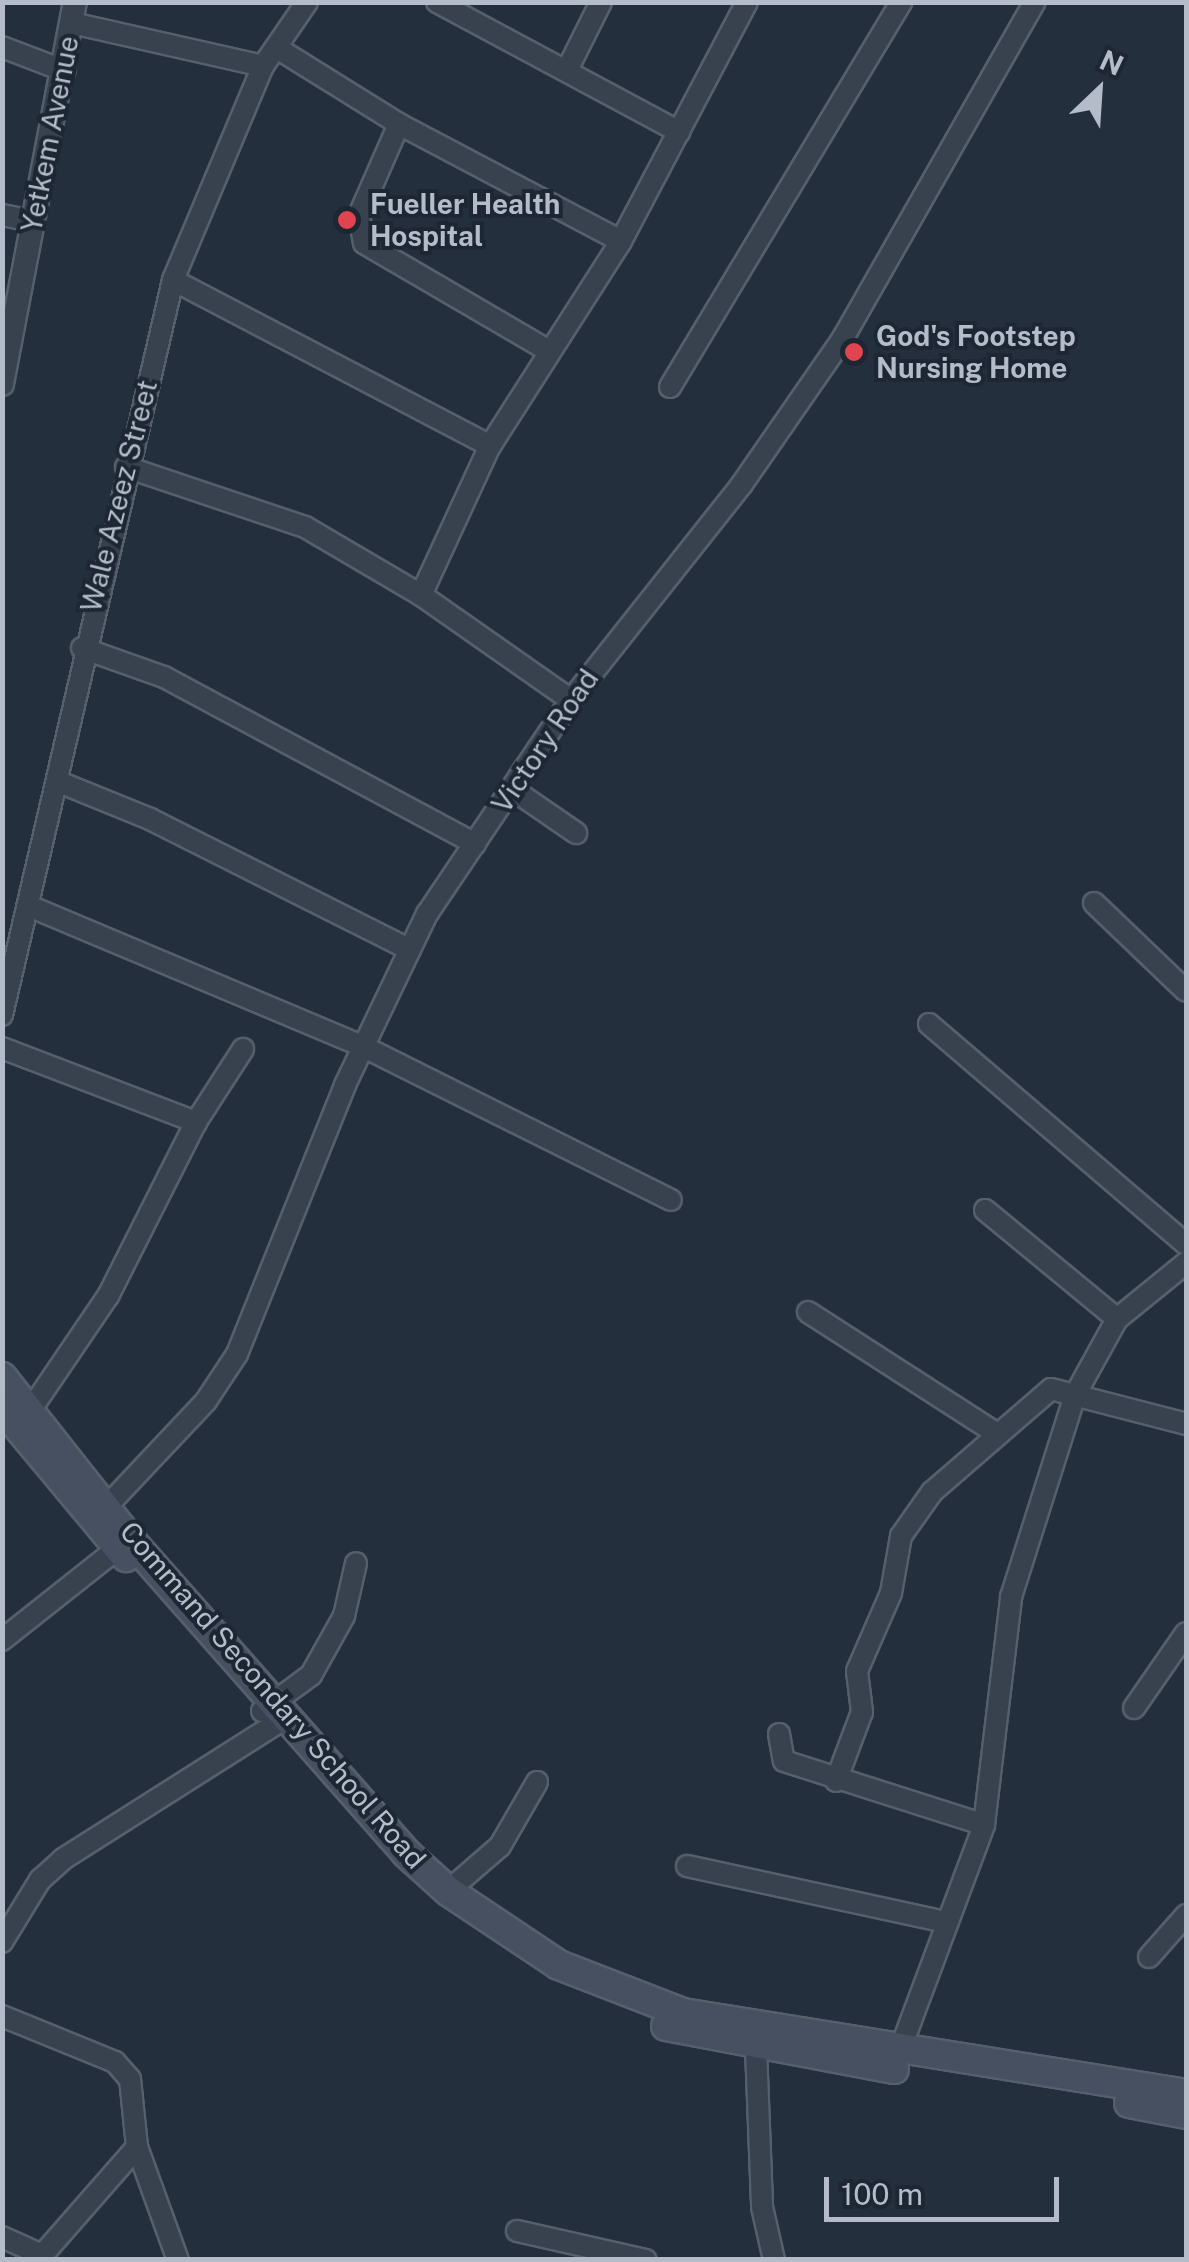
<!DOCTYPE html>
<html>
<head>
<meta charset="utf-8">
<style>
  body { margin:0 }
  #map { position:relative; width:1189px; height:2262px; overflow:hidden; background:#242f3e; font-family:"Public Sans",sans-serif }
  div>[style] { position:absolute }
  .roads { filter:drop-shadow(2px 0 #565f6c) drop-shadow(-2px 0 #565f6c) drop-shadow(0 2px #565f6c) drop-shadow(0 -2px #565f6c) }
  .minor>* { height:20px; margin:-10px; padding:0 10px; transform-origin:10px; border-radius:10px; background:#38414e }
  .tertiary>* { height:22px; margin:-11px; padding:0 11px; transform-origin:11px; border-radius:11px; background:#38414e }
  .secondary>* { height:28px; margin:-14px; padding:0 14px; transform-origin:14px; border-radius:14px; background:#465061 }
  .dots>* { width:28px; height:28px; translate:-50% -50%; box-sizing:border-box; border:5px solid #1d2633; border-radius:50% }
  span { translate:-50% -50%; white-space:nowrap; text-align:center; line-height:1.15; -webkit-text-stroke:8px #1d2633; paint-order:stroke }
  .street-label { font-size:28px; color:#b4bcc9 }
  .poi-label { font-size:28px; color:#b4bcc9; font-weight:700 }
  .left { translate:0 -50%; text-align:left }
  .frame { position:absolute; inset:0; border:5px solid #b4bcc9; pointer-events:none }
  .north { position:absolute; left:1049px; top:40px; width:100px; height:100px; -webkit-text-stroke:8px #1d2633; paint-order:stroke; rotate:25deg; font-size:28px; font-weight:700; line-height:40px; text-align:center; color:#b4bcc9 }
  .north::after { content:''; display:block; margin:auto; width:35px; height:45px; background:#b4bcc9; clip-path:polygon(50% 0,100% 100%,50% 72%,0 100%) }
  .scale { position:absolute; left:824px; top:2177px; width:235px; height:45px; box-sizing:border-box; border:5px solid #b4bcc9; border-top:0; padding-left:12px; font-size:30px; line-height:35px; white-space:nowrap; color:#b4bcc9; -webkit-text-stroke:8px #1d2633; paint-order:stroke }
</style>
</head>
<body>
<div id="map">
  <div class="roads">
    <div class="minor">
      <i style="left:437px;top:2px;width:275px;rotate:28.2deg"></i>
      <i style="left:72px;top:23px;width:196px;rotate:12.7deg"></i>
      <i style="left:2px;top:47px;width:67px;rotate:20.9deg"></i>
      <i style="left:277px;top:48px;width:144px;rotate:31.9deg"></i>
      <i style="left:399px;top:124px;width:251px;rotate:27.8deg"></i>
      <i style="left:568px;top:68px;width:74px;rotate:-63.4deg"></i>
      <i style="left:399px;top:124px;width:99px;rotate:113.7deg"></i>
      <i style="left:359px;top:215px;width:28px;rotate:80deg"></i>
      <i style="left:364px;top:243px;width:212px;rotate:30.3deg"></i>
      <i style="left:2px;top:215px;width:32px;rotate:11deg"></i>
      <i style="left:173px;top:280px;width:358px;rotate:27.6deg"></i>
      <i style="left:490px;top:446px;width:243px;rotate:-57.4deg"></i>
      <i style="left:621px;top:241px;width:270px;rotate:-62.2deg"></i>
      <i style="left:670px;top:387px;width:449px;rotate:-59deg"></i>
      <i style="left:126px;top:467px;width:189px;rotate:18.5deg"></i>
      <i style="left:305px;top:527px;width:134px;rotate:30.4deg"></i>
      <i style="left:421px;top:595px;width:183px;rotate:35deg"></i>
      <i style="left:421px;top:595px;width:164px;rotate:-65.2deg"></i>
      <i style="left:82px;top:648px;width:87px;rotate:19.5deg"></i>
      <i style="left:164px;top:677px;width:353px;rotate:28.2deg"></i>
      <i style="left:59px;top:782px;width:98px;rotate:22.1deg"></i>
      <i style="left:150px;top:819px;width:289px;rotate:26.7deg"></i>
      <i style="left:512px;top:789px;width:78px;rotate:34.5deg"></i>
      <i style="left:1094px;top:903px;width:127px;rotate:43.7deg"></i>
      <i style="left:29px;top:906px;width:361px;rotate:22.8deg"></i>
      <i style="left:362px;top:1046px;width:345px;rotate:26.5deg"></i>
      <i style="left:2px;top:1015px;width:755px;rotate:-76.9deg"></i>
      <i style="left:173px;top:280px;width:232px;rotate:-67.2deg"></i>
      <i style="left:263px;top:66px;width:78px;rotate:-55.5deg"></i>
      <i style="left:929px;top:1024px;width:338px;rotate:40.6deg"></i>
      <i style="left:2px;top:1048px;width:208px;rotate:20.9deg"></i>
      <i style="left:196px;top:1122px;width:195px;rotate:116.8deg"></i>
      <i style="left:108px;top:1296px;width:135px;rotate:124.2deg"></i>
      <i style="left:196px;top:1122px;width:87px;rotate:-57.2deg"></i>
      <i style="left:985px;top:1210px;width:171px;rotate:39.5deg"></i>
      <i style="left:808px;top:1312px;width:221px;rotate:32.8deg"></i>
      <i style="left:109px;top:1504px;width:141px;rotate:-46.7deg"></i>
      <i style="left:206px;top:1401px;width:56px;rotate:-56.6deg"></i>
      <i style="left:237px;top:1354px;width:290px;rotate:-68.1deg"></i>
      <i style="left:345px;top:1085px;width:190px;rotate:-64.4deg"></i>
      <i style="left:427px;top:914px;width:258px;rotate:-56.1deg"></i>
      <i style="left:571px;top:700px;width:275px;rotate:-51.6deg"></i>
      <i style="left:742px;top:484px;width:178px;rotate:-55.3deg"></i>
      <i style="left:843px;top:338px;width:387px;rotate:-60.3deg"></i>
      <i style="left:2px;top:1640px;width:148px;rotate:-38.4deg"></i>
      <i style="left:1134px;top:1708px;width:91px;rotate:-55.3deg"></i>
      <i style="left:262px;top:1711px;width:61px;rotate:-36.3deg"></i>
      <i style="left:311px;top:1675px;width:68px;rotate:-60.8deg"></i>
      <i style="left:344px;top:1616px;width:54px;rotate:-77.2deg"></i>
      <i style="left:779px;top:1734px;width:27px;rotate:80deg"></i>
      <i style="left:784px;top:1761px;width:210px;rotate:17.7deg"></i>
      <i style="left:836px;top:1781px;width:74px;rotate:-69.4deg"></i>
      <i style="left:862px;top:1712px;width:41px;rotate:-97deg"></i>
      <i style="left:857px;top:1671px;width:85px;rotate:-66.4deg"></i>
      <i style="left:891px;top:1593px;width:58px;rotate:-80deg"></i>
      <i style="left:901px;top:1536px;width:54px;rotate:-54.8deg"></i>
      <i style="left:932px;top:1492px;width:157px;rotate:-40.9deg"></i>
      <i style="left:1051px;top:1389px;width:139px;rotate:14.5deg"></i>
      <i style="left:687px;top:1866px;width:264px;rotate:12.2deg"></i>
      <i style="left:448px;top:1891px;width:69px;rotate:-40.9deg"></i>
      <i style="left:500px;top:1846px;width:74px;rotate:-60deg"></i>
      <i style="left:2px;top:1942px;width:73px;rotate:-58.5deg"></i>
      <i style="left:40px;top:1880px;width:31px;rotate:-42deg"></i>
      <i style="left:63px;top:1859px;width:265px;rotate:-32.4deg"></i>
      <i style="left:1149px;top:1957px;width:56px;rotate:-48.6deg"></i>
      <i style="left:2px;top:2016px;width:122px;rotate:22.2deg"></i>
      <i style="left:115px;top:2062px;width:23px;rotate:49deg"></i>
      <i style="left:130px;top:2079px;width:68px;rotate:84.1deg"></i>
      <i style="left:137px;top:2147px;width:150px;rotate:131.2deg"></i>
      <i style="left:756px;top:2048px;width:159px;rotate:87.8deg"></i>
      <i style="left:762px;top:2207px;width:54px;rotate:77.2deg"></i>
      <i style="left:900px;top:2050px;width:240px;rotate:-69.5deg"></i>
      <i style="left:984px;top:1825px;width:230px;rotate:-83.2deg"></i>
      <i style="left:1011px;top:1597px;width:212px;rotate:-72.4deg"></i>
      <i style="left:1075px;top:1395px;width:87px;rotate:-61.1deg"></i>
      <i style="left:1117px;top:1319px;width:89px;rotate:-39.1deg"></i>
      <i style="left:137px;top:2147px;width:120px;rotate:70.1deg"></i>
      <i style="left:517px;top:2231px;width:132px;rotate:12.7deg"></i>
      <i style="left:2px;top:2237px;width:44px;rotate:24.2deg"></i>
    </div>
    <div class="tertiary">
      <i style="left:2px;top:384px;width:389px;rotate:-79.2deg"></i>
    </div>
    <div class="secondary">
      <i style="left:2px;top:1377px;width:211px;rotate:51.7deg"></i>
      <i style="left:133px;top:1543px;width:413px;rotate:48.6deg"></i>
      <i style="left:406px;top:1853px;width:57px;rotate:42.1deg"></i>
      <i style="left:448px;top:1891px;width:133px;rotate:33.7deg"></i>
      <i style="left:559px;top:1965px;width:133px;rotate:21.2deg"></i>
      <i style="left:683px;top:2013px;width:509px;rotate:9.15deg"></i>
      <i style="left:2px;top:1408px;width:194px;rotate:50.2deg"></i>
      <i style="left:666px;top:2026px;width:232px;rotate:10.7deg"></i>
      <i style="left:1129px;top:2103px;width:58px;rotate:10.9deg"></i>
    </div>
  </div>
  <div class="dots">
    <i style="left:347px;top:220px;background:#e0444e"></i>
    <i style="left:854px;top:352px;background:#e0444e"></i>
  </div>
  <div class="street-label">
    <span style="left:50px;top:134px;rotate:-79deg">Yetkem Avenue</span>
    <span style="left:119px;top:496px;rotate:-76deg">Wale Azeez Street</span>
    <span style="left:545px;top:741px;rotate:-56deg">Victory Road</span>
    <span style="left:273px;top:1695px;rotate:49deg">Command Secondary School Road</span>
  </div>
  <div class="poi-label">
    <span class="left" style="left:370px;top:220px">Fueller Health<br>Hospital</span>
    <span class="left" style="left:876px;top:352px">God's Footstep<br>Nursing Home</span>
  </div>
  <div class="frame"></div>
  <div class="north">N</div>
  <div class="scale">100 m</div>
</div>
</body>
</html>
